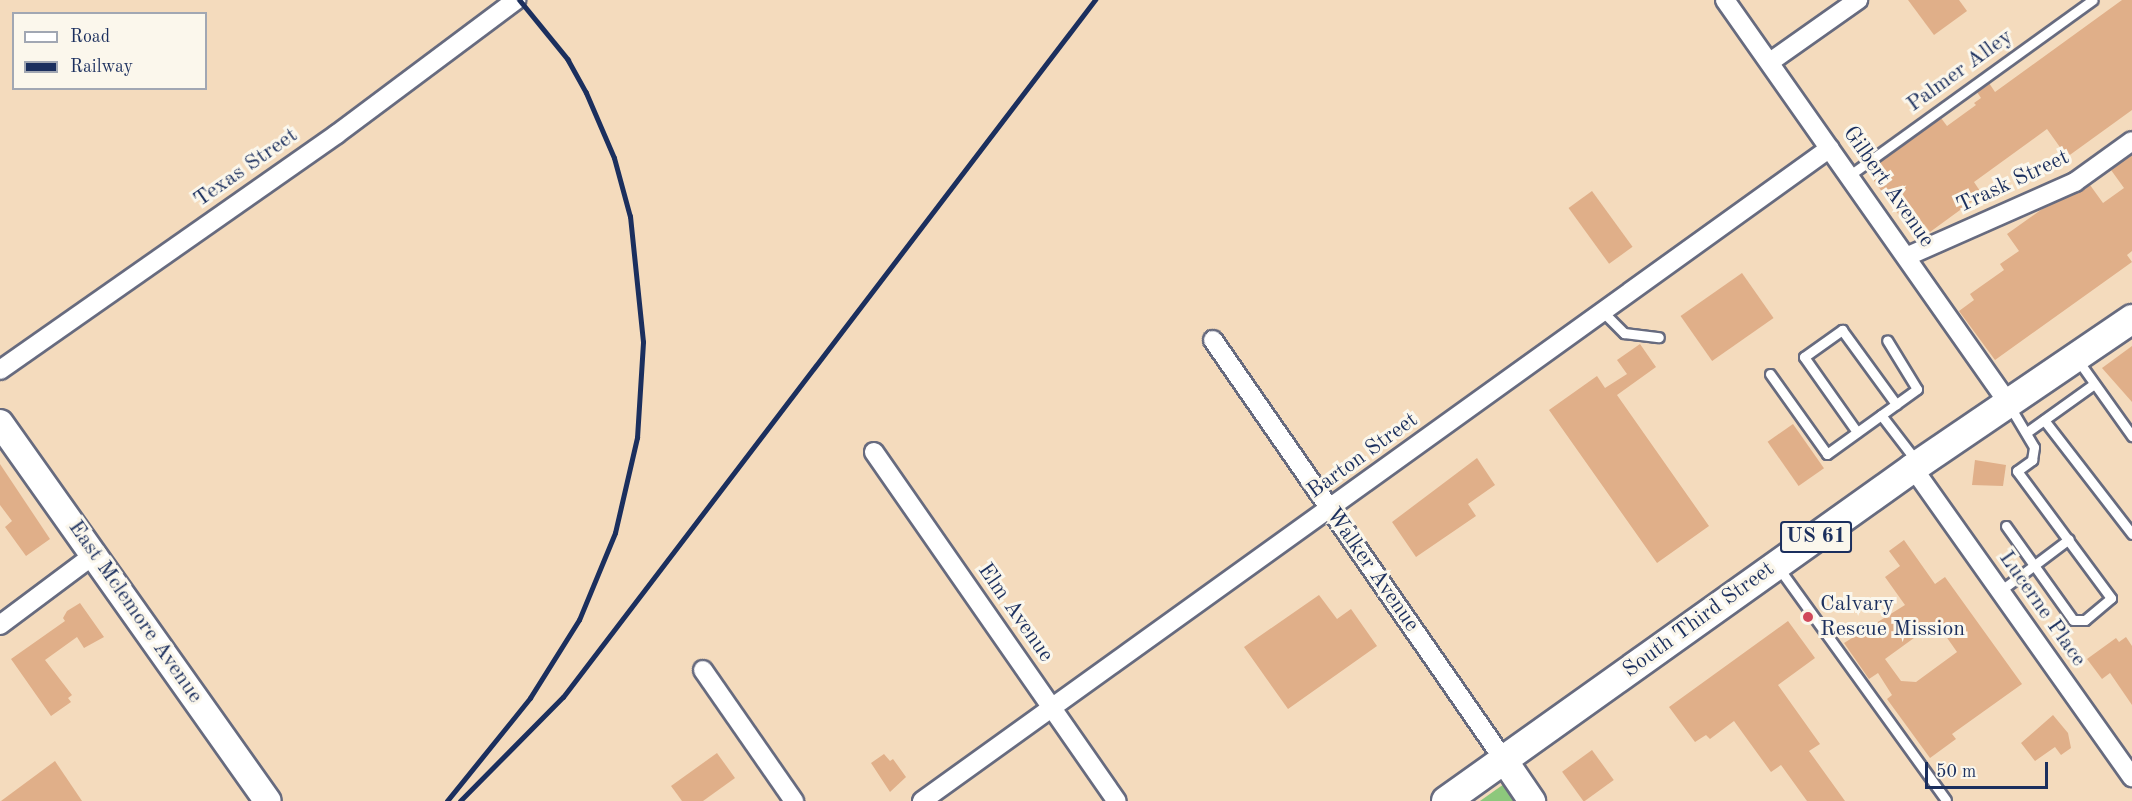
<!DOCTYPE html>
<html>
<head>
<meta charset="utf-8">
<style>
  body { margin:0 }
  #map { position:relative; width:2132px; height:801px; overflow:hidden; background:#f4dbbd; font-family:"Old Standard TT",serif }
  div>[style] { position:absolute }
  .green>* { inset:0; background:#8dc87c }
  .building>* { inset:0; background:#e0af89; transform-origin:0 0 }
  .roads { filter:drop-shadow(2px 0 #676b7f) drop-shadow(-2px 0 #676b7f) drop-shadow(0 2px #676b7f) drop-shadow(0 -2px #676b7f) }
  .lane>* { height:9px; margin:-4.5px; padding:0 4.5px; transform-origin:4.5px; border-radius:4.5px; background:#fff }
  .street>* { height:18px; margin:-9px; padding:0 9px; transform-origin:9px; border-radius:9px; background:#fff }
  .secondary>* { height:26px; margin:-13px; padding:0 13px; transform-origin:13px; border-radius:13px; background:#fff }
  .primary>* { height:28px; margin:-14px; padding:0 14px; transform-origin:14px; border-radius:14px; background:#fff }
  .rail>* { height:4.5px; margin:-2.25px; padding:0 2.25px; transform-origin:2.25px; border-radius:2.25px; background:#1b2f5e }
  .dots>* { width:16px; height:16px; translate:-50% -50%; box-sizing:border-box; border:3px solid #fbf7ec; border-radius:50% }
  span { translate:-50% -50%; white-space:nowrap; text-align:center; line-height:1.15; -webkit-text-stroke:6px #fbf7ec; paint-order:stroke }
  .shield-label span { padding:2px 4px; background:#fbf7ec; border:2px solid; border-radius:4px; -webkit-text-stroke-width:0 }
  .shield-label { font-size:21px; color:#1b2f5e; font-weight:700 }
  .street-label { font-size:22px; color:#1b2f5e }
  .poi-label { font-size:22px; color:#1b2f5e }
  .left { translate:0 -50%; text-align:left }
  .legend { position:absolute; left:12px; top:12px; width:195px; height:78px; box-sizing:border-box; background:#fbf7ec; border:2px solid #a1a7b3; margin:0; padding:8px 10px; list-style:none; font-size:18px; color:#1b2f5e }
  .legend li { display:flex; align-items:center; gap:12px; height:30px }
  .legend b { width:30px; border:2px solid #a1a7b3 }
  .scale { position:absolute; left:1925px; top:762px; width:123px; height:27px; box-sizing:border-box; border:3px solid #1b2f5e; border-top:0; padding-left:8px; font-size:18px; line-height:21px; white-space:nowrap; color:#1b2f5e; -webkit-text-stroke:4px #fbf7ec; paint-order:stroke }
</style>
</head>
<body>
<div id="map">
  <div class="green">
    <i style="clip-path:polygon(1504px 784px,1515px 801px,1480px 801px)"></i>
  </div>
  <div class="building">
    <i style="clip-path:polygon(1908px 0,1959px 0,1967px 11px,1934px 35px)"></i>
    <i style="clip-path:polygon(2122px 0,2132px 0,2132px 110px,2067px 157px,2047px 129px,1974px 182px,1982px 194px,1930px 232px,1924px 224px,1912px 233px,1867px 171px,1941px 118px,1947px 126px,1976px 105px,1974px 103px,1981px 98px,1977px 92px,1989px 83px,1995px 92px)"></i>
    <i style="clip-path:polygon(2132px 155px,2132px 251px,2127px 255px,2132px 262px,1995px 360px,1959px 311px,1974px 300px,1970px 294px,2004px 270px,2000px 264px,2019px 251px,2007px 234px,2045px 207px,2090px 185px,2103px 203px,2124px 188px,2111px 170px)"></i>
    <i style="left:1592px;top:191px;width:69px;height:29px;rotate:54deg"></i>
    <i style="left:1742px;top:273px;width:55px;height:75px;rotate:55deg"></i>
    <i style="clip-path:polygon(1640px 344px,1656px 367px,1617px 395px,1709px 526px,1657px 563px,1549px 410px,1597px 376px,1605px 388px,1627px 374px,1617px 360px)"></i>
    <i style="clip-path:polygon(2132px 346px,2132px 402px,2102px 368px)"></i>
    <i style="left:1793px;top:424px;width:54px;height:31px;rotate:55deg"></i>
    <i style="clip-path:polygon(1477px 458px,1495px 485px,1468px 504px,1476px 516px,1416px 557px,1392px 522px)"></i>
    <i style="clip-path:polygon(1975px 460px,2006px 465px,2003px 486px,1972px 485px)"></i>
    <i style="clip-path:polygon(0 464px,50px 539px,26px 556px,5px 527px,12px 521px,0 505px)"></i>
    <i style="clip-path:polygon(evenodd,1904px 540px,1935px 584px,1945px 577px,2022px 684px,1952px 734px,1956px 739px,1930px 758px,1887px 699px,1892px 695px,1878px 673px,1869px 679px,1844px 643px,1905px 605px,1885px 577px,1900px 566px,1889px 551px,1904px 540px,1936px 622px,1957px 652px,1916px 682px,1901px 681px,1885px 659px,1936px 622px)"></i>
    <i style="clip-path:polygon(1319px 595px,1337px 619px,1351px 609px,1377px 646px,1288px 709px,1244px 647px)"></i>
    <i style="clip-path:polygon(80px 603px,104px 637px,84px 648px,77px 637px,45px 660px,72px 695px,68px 698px,71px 702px,51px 716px,11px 659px,65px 621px,63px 618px,67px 611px)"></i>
    <i style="clip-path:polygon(1788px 621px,1815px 658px,1778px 685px,1820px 744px,1809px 751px,1845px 801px,1807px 801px,1781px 765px,1771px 772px,1734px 721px,1710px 739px,1706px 735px,1695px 742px,1669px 707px)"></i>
    <i style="clip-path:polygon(2126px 637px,2132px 646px,2132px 705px,2110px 673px,2102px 679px,2087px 659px,2116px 638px,2119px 642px)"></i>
    <i style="clip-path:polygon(2053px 715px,2068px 733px,2071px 748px,2061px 755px,2055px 747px,2035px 761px,2021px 743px)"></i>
    <i style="left:1592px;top:750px;width:37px;height:37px;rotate:54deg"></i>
    <i style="clip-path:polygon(717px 753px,735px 778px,703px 801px,682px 801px,671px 786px)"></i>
    <i style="clip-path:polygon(884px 754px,890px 761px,893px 759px,906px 777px,890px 792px,871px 763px)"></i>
    <i style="clip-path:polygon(55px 761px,82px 801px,1px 801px)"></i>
  </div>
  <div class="roads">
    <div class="lane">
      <i style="left:1850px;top:175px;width:299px;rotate:-35.8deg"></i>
      <i style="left:1603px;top:312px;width:30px;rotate:45deg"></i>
      <i style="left:1624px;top:333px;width:35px;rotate:7deg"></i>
      <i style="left:2077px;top:359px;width:95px;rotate:54.5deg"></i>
      <i style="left:1770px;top:374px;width:98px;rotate:54.5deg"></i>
      <i style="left:1827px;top:454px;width:111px;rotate:-35.8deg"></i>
      <i style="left:1917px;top:389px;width:57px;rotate:-121.5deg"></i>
      <i style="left:1881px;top:415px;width:59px;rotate:52.5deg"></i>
      <i style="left:2044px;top:420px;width:144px;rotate:52.3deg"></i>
      <i style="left:1857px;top:432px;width:92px;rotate:-125.2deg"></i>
      <i style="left:1804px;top:357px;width:47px;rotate:-35.4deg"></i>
      <i style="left:1842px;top:330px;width:92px;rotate:53.9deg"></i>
      <i style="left:2027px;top:432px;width:82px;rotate:-35.6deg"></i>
      <i style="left:2006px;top:526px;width:115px;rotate:54.5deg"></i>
      <i style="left:2073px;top:620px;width:12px"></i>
      <i style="left:2085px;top:620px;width:34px;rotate:-40deg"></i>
      <i style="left:2111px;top:598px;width:158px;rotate:-126.5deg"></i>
      <i style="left:2017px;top:471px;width:19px;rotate:-36deg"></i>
      <i style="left:2032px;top:460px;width:13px;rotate:-81deg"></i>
      <i style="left:2034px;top:447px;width:49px;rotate:-120.8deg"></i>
      <i style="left:1778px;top:567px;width:287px;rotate:54.2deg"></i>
      <i style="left:2000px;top:591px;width:86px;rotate:-37deg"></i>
    </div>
    <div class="street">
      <i style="left:1725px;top:0;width:492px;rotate:54.9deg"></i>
      <i style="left:1770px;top:62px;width:108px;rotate:-35.2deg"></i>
      <i style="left:1908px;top:256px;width:183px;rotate:-23.9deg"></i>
      <i style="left:2075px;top:182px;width:70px;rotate:-35.7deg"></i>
      <i style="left:1213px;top:340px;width:511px;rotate:55.28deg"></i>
      <i style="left:0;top:370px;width:411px;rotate:-35deg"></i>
      <i style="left:337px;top:134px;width:224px;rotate:-36.8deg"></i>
      <i style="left:874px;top:452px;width:425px;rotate:55.2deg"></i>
      <i style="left:1913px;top:468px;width:379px;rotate:54.7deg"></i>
      <i style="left:0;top:625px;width:119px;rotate:-36.8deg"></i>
      <i style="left:703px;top:670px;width:160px;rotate:55.2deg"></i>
      <i style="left:922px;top:801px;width:1118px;rotate:-35.72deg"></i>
    </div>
    <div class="secondary">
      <i style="left:0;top:423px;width:463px;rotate:54.7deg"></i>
      <i style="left:1504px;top:760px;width:50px;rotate:55.7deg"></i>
    </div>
    <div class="primary">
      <i style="left:1446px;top:801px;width:574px;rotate:-35.49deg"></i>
      <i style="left:1913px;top:468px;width:265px;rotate:-34.2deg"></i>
    </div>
  </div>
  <div class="rail">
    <i style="left:447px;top:801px;width:132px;rotate:-51.1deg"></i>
    <i style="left:530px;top:698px;width:92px;rotate:-57.9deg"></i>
    <i style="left:579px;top:620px;width:94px;rotate:-67.5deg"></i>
    <i style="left:615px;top:533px;width:98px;rotate:-77deg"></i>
    <i style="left:637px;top:438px;width:96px;rotate:-86.4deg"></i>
    <i style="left:643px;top:342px;width:126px;rotate:-95.9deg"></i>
    <i style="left:630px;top:217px;width:61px;rotate:-105.2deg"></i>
    <i style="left:614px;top:158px;width:71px;rotate:-113.3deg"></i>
    <i style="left:586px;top:93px;width:38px;rotate:-119deg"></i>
    <i style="left:568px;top:60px;width:77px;rotate:-129.2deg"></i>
    <i style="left:460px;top:801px;width:146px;rotate:-45.3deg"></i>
    <i style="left:563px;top:697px;width:877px;rotate:-52.65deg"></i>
  </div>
  <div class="dots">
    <i style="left:1808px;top:617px;background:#d1495b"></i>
  </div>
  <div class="shield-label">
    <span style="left:1816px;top:537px">US 61</span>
  </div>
  <div class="street-label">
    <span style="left:1960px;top:71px;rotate:-36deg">Palmer Alley</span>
    <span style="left:246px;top:168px;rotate:-35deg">Texas Street</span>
    <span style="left:2013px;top:182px;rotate:-25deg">Trask Street</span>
    <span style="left:1888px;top:187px;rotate:55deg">Gilbert Avenue</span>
    <span style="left:1363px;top:456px;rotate:-36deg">Barton Street</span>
    <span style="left:1372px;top:570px;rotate:55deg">Walker Avenue</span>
    <span style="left:2042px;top:609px;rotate:55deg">Lucerne Place</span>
    <span style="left:135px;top:612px;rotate:55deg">East Mclemore Avenue</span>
    <span style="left:1015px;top:613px;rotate:55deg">Elm Avenue</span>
    <span style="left:1699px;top:620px;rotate:-36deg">South Third Street</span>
  </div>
  <div class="poi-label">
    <span class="left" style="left:1820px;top:617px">Calvary<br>Rescue Mission</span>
  </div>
  <ul class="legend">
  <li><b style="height:8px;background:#fff"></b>Road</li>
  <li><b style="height:8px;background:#1b2f5e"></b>Railway</li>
  </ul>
  <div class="scale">50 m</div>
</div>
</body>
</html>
